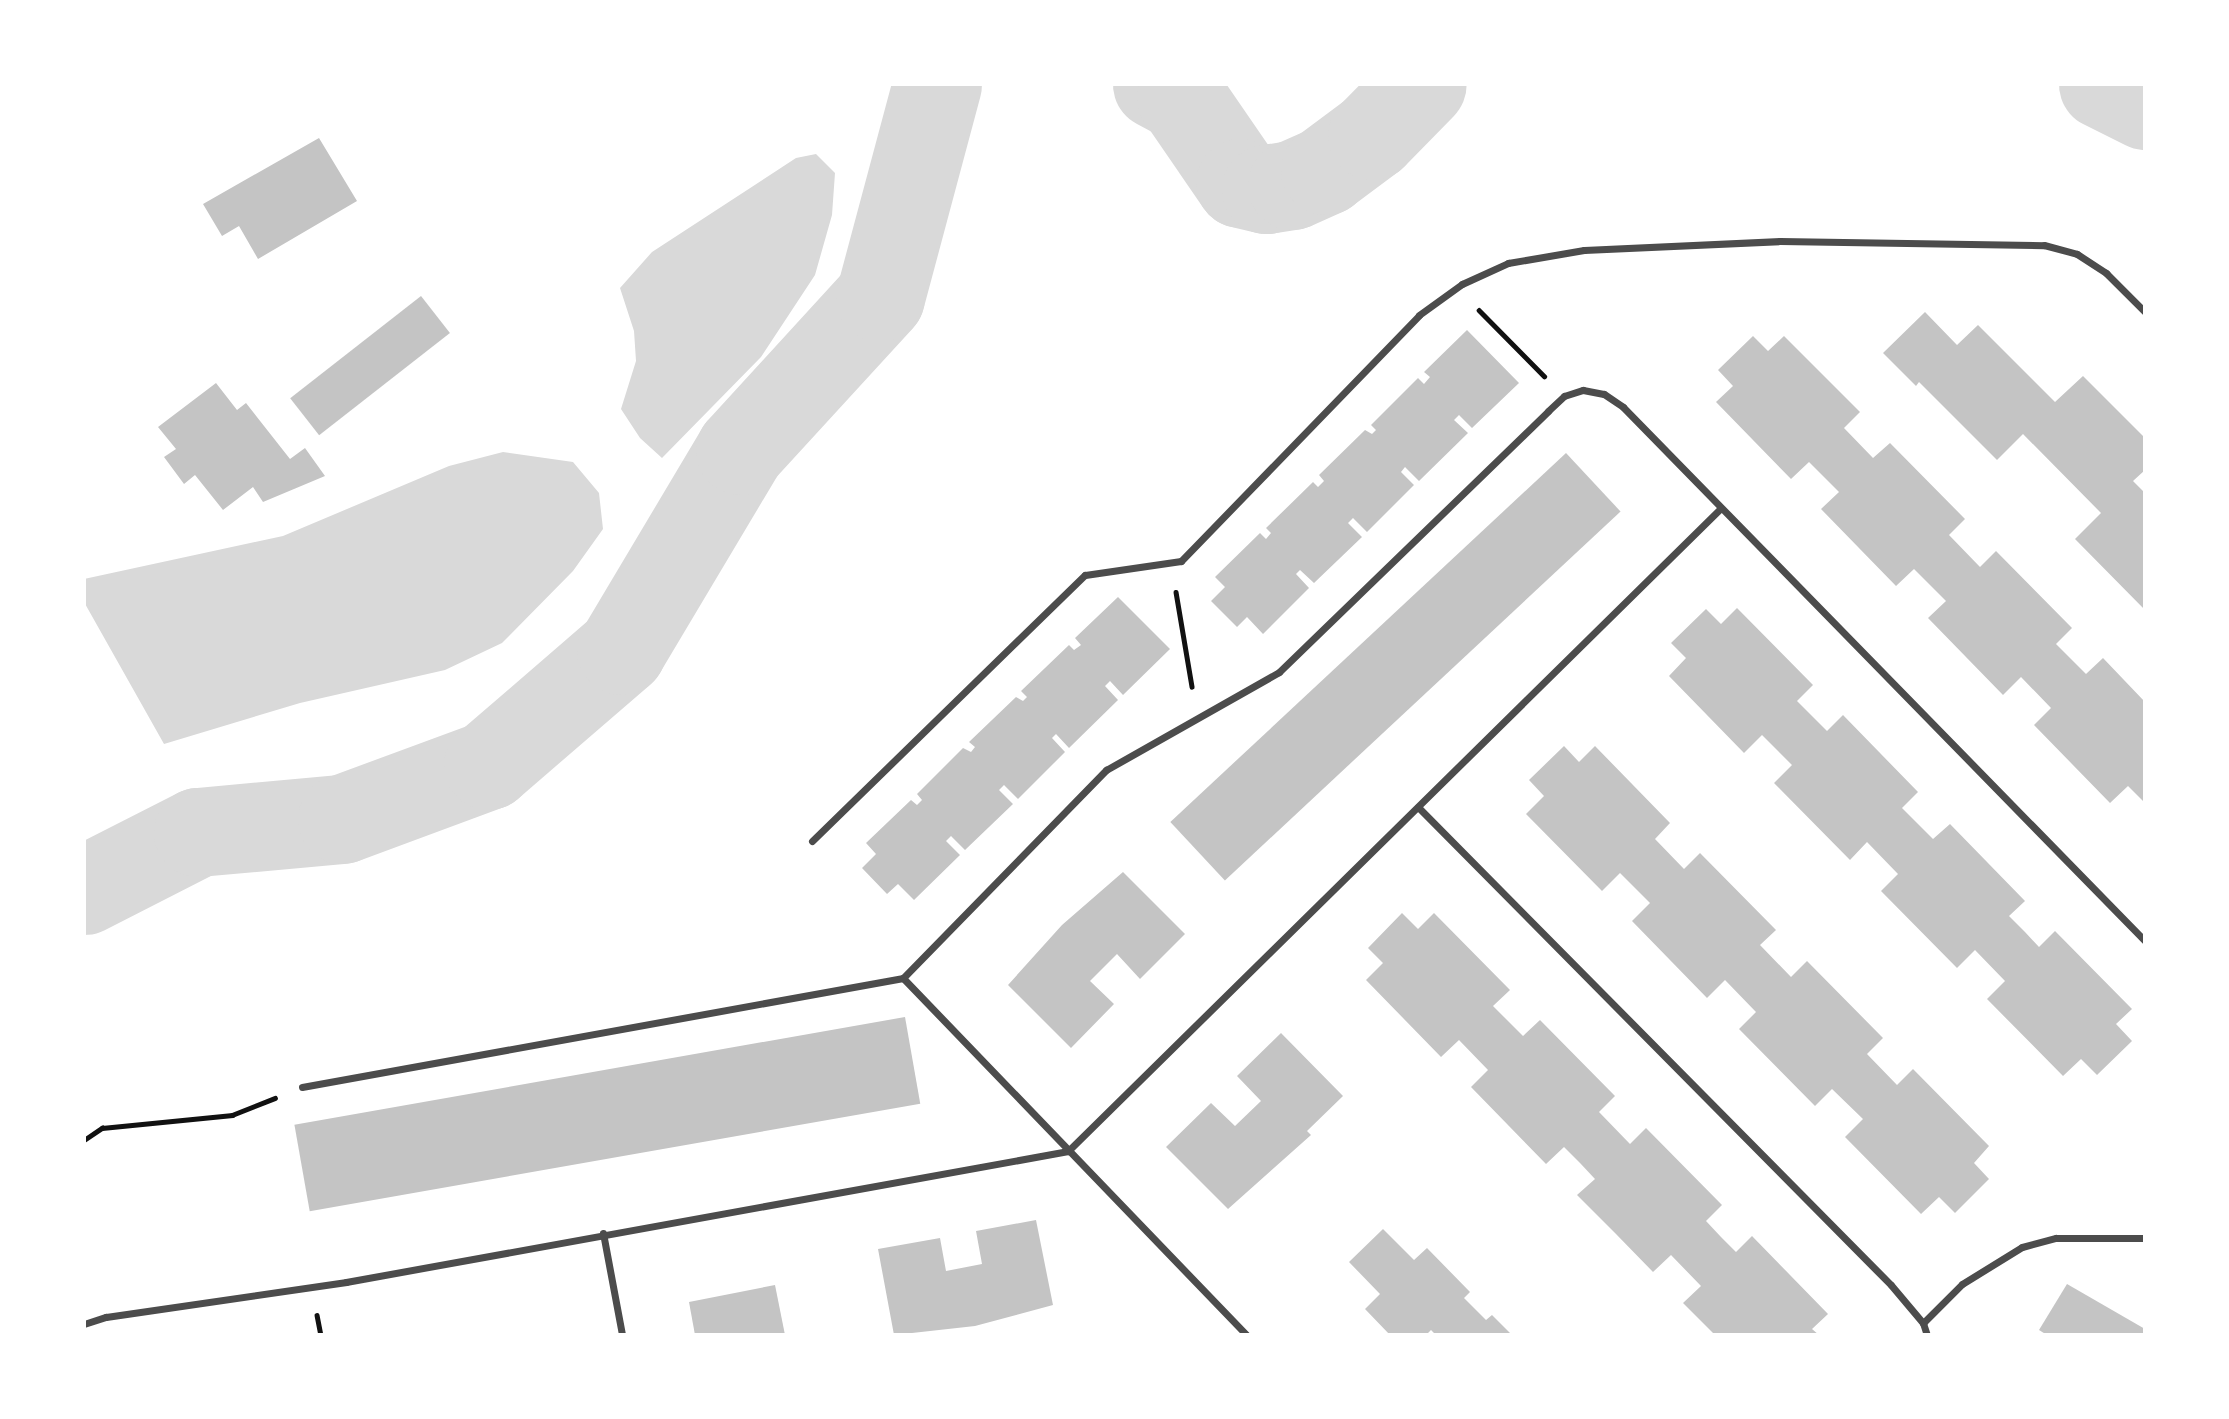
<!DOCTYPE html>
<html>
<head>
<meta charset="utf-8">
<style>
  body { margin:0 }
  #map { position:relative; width:2229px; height:1419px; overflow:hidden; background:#fff; font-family:"Playfair Display",serif }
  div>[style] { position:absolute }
  .water>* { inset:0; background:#d9d9d9 }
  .river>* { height:89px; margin:-44.5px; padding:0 44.5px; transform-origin:44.5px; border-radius:44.5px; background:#d9d9d9 }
  .building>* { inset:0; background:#c4c4c4; transform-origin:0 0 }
  .path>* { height:4.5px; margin:-2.25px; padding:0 2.25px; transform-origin:2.25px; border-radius:2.25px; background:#111 }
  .minor>* { height:7px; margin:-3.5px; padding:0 3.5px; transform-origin:3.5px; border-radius:3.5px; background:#4c4c4c }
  span { translate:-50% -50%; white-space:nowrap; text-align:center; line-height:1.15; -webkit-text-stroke:7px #fff; paint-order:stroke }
  .frame { position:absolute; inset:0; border:86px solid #fff; pointer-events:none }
</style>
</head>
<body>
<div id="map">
  <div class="water">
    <i style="clip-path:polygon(816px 154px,835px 173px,832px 215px,815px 275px,761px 357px,662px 458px,640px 438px,621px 409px,636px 361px,634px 331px,620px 288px,652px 252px,796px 158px)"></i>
    <i style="clip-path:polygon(503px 452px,573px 462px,599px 493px,603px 529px,573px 571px,502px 643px,445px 670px,300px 703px,164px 744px,84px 602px,84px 579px,283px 536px,449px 466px)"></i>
  </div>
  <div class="river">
    <i style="left:1157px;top:84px;width:27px;rotate:28deg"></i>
    <i style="left:1181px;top:97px;width:104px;rotate:55.5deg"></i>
    <i style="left:1240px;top:183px;width:27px;rotate:13deg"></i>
    <i style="left:1266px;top:189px;width:26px;rotate:-9deg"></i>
    <i style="left:1292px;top:185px;width:36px;rotate:-24deg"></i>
    <i style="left:1325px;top:170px;width:59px;rotate:-36.7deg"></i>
    <i style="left:1372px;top:135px;width:71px;rotate:-45.6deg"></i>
    <i style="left:2103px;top:84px;width:47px;rotate:26.6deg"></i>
    <i style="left:84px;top:890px;width:128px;rotate:-27deg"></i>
    <i style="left:198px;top:832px;width:145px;rotate:-5.2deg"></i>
    <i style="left:342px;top:819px;width:156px;rotate:-20.3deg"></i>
    <i style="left:488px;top:765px;width:176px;rotate:-40.8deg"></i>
    <i style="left:621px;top:650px;width:233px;rotate:-59.2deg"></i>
    <i style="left:740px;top:450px;width:207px;rotate:-47.5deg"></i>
    <i style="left:880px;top:297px;width:220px;rotate:-75deg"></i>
  </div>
  <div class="building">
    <i style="clip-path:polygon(319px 138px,357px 201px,258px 259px,239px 226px,222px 236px,203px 204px)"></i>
    <i style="left:421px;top:296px;width:47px;height:166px;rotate:52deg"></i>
    <i style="clip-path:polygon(1925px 312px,1957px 345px,1978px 325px,2055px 402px,2083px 376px,2145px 438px,2145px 470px,2133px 481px,2145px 493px,2145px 610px,2075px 539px,2101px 513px,2023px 434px,1997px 460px,1919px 382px,1916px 386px,1883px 353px)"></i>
    <i style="clip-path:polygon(1467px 330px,1519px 383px,1472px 428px,1459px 415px,1454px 420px,1468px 433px,1419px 481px,1405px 467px,1401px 472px,1414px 485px,1367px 532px,1353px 518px,1348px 523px,1362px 537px,1314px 583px,1300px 570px,1296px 574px,1309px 588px,1263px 634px,1247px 617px,1237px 627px,1211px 601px,1225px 587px,1215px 577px,1260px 533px,1266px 539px,1271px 533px,1266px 528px,1313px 482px,1318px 487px,1324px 481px,1319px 475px,1365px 430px,1372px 434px,1376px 430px,1371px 425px,1418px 378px,1424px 384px,1430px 377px,1424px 372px)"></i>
    <i style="clip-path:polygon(1753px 336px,1768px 351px,1784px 336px,1860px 412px,1844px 428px,1873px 458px,1890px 443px,1965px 519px,1949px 535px,1980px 567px,1996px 551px,2072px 628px,2056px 644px,2086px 674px,2103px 658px,2145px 702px,2145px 803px,2128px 786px,2110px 803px,2034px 725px,2051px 708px,2021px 677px,2003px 695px,1928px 618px,1946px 601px,1914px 569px,1896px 586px,1821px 509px,1839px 492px,1809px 462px,1791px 479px,1716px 402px,1733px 386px,1718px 370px)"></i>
    <i style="clip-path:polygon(216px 383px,237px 410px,246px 403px,290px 459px,305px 448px,325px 476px,263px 502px,253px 487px,223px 510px,195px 475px,184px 484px,164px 457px,176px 449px,158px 427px)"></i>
    <i style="left:1566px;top:453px;width:80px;height:541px;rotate:47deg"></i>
    <i style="clip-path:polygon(1118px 597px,1170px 649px,1123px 695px,1110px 681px,1105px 686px,1118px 700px,1069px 748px,1056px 734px,1052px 738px,1065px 752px,1018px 799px,1004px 785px,999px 790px,1013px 804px,965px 850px,951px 836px,946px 841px,960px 855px,914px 900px,898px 884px,887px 894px,862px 868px,876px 854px,866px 843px,911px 800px,917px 805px,922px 800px,917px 794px,963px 748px,971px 752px,975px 747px,969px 742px,1016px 697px,1023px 701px,1027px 697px,1021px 691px,1069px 645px,1074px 650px,1081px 645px,1075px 638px)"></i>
    <i style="clip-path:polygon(1737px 608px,1813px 685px,1797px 701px,1827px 731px,1843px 715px,1918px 792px,1902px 808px,1933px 839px,1950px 824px,2025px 901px,2009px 916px,2025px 932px,2039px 947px,2055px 931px,2132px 1009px,2116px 1024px,2132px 1041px,2097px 1075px,2081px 1059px,2063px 1076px,1987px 999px,2005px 981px,1975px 950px,1957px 968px,1881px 891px,1898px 874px,1867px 842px,1850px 860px,1774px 783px,1792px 765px,1762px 735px,1744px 753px,1669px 676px,1686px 658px,1671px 643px,1706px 609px,1721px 624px)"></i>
    <i style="clip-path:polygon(1564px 746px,1579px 762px,1595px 746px,1670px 823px,1655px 839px,1684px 869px,1700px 853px,1776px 930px,1760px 945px,1791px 977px,1807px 961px,1883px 1038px,1867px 1054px,1897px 1085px,1913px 1069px,1989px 1146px,1974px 1163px,1989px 1179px,1955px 1213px,1939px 1197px,1921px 1214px,1845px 1137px,1863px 1119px,1832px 1089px,1815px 1106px,1739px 1029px,1756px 1012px,1725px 980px,1707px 998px,1632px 921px,1650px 903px,1620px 873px,1602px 891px,1526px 814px,1544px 796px,1529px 780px)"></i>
    <i style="clip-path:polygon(1123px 872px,1185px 934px,1140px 979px,1117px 954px,1090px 981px,1114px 1004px,1071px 1048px,1008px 985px,1062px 925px)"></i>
    <i style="clip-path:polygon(1402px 913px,1418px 929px,1434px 913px,1510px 990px,1493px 1006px,1523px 1036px,1540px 1020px,1615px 1096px,1599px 1112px,1630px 1144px,1646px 1128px,1722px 1205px,1706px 1221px,1721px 1237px,1736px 1252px,1752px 1236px,1828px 1314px,1812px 1329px,1819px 1335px,1715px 1335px,1683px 1303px,1701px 1286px,1671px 1255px,1653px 1272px,1616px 1234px,1577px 1195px,1595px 1179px,1580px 1163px,1564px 1147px,1546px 1164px,1471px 1087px,1488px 1070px,1459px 1040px,1441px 1057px,1366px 980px,1383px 963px,1368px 948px)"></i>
    <i style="left:905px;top:1017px;width:88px;height:620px;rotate:80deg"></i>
    <i style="clip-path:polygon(1281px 1033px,1343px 1096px,1307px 1131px,1311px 1135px,1228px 1209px,1166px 1147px,1211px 1103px,1235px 1126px,1261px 1101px,1237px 1076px)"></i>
    <i style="clip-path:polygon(1036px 1220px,1053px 1305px,975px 1326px,894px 1335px,878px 1249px,940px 1238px,946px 1271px,982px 1264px,976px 1231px)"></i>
    <i style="clip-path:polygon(1383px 1229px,1414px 1260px,1427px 1248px,1470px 1292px,1464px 1298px,1486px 1320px,1492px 1315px,1512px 1335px,1436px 1335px,1431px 1330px,1426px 1335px,1390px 1335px,1365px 1309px,1380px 1294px,1349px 1262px)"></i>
    <i style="clip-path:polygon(2067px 1284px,2145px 1329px,2145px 1335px,2047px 1335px,2039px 1330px)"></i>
    <i style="clip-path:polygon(775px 1285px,785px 1335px,695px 1335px,689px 1302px)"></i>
  </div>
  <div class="path">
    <i style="left:1479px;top:310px;width:93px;rotate:45.4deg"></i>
    <i style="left:1176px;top:592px;width:96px;rotate:80.4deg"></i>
    <i style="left:84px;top:1140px;width:22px;rotate:-34deg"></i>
    <i style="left:102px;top:1128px;width:131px;rotate:-5.7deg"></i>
    <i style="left:232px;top:1115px;width:46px;rotate:-21.6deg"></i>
    <i style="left:317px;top:1315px;width:20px;rotate:79deg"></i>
  </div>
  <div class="minor">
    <i style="left:1418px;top:807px;width:672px;rotate:45.3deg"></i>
    <i style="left:1891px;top:1285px;width:50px;rotate:49.9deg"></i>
    <i style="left:1923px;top:1323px;width:13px;rotate:72deg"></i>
    <i style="left:812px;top:841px;width:381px;rotate:-44.3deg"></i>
    <i style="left:1085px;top:575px;width:97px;rotate:-8.3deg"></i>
    <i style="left:1181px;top:561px;width:342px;rotate:-45.9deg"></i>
    <i style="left:1419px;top:315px;width:53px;rotate:-35.8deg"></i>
    <i style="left:1462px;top:284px;width:51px;rotate:-24.5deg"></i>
    <i style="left:1508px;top:263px;width:77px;rotate:-9.7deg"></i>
    <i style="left:1584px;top:250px;width:196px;rotate:-2.6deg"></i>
    <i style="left:1780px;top:241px;width:264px;rotate:0.9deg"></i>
    <i style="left:2044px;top:245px;width:34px;rotate:15deg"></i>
    <i style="left:2077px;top:254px;width:35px;rotate:33deg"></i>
    <i style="left:2106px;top:273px;width:55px;rotate:45deg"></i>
    <i style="left:903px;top:978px;width:495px;rotate:46.1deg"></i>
    <i style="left:302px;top:1087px;width:611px;rotate:-10.28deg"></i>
    <i style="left:903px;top:978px;width:291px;rotate:-45.7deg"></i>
    <i style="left:1106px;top:770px;width:199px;rotate:-29.5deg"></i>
    <i style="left:1279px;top:672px;width:375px;rotate:-44.1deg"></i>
    <i style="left:1548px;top:411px;width:22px;rotate:-43deg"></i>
    <i style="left:1564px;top:396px;width:20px;rotate:-18deg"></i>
    <i style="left:1583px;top:390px;width:21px;rotate:11deg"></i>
    <i style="left:1604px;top:394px;width:23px;rotate:34deg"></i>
    <i style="left:1623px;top:407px;width:747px;rotate:45.65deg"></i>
    <i style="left:603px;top:1233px;width:104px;rotate:79.4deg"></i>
    <i style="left:1923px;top:1323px;width:55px;rotate:-45deg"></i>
    <i style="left:1962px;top:1284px;width:70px;rotate:-31.7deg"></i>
    <i style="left:2022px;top:1247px;width:35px;rotate:-15deg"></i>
    <i style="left:2056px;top:1238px;width:89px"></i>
    <i style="left:84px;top:1324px;width:23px;rotate:-18deg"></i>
    <i style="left:106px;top:1317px;width:243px;rotate:-8.3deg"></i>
    <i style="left:346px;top:1282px;width:734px;rotate:-10.28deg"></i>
    <i style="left:1068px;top:1151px;width:916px;rotate:-44.56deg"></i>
  </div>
  <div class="frame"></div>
</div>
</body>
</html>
